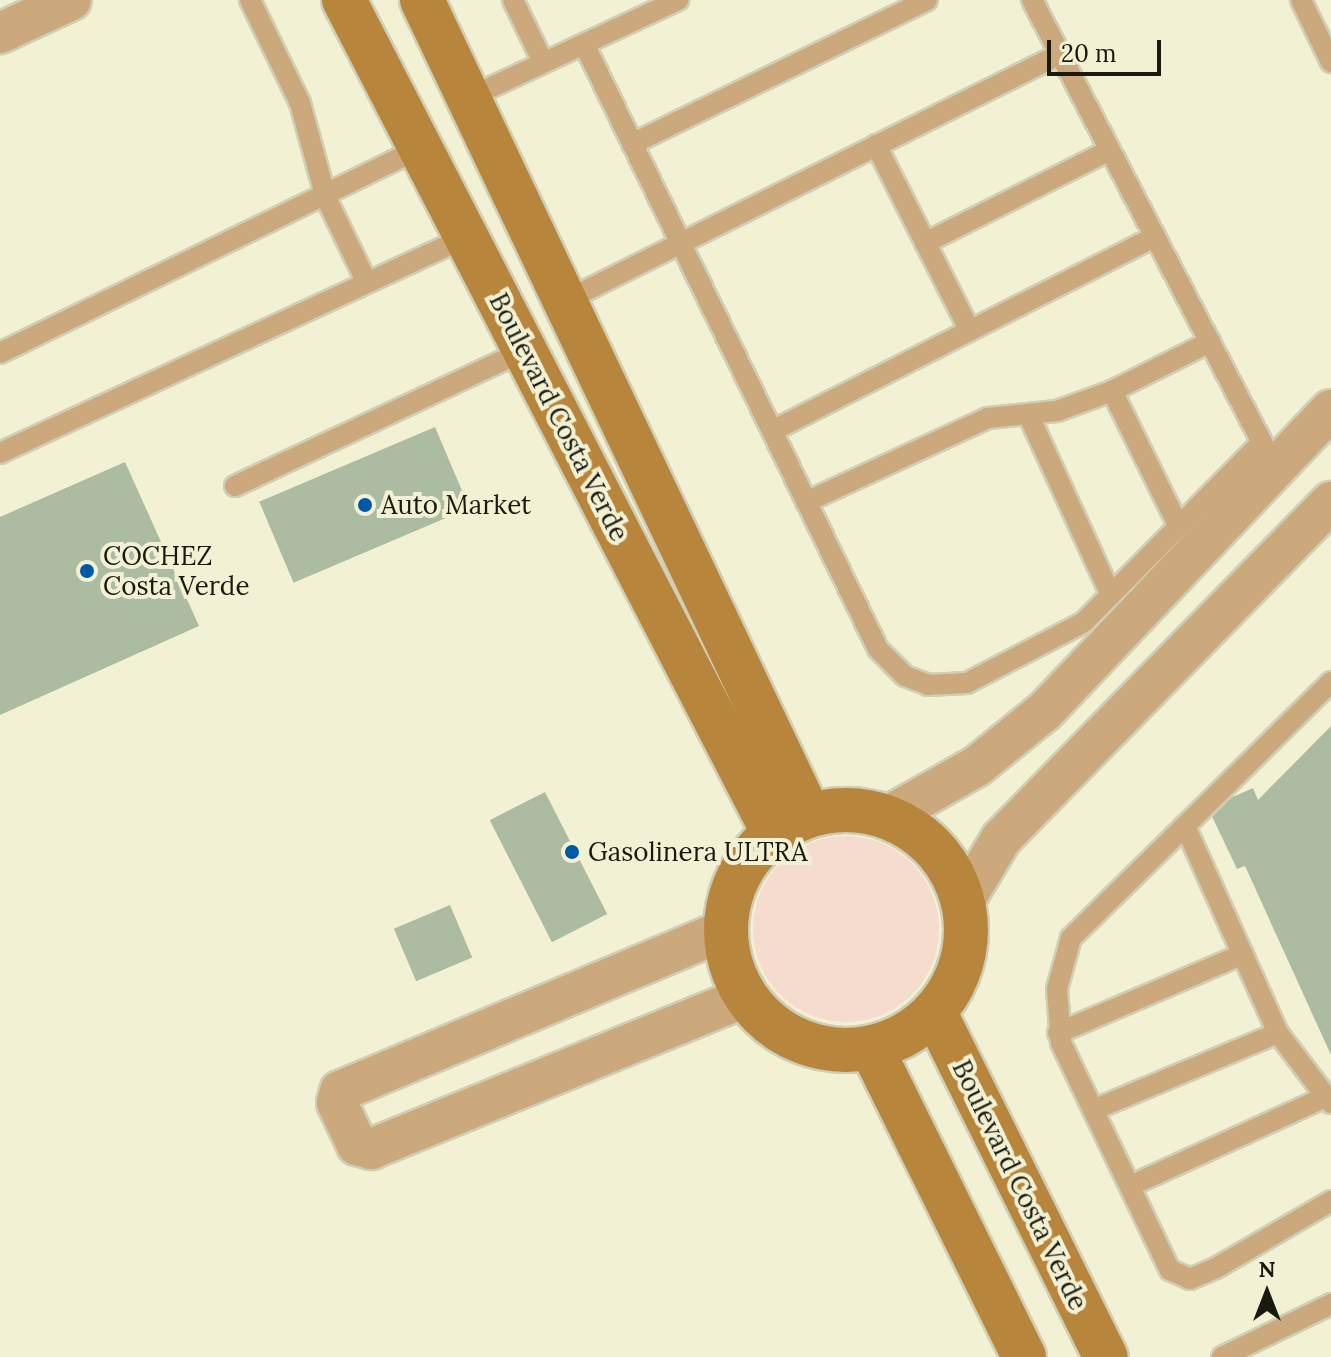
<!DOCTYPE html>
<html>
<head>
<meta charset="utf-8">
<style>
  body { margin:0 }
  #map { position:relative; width:1331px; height:1357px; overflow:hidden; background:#f3f1d4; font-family:Lora,serif }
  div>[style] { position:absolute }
  .green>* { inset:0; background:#f6dbcf }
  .round { border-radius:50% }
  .building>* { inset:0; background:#acbca3; transform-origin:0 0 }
  .roads { filter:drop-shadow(2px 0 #d0ceb4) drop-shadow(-2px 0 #d0ceb4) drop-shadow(0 2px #d0ceb4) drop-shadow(0 -2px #d0ceb4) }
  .lane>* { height:20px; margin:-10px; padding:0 10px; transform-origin:10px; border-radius:10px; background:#cba97c }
  .street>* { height:40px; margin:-20px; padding:0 20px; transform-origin:20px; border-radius:20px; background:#cba97c }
  .secondary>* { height:44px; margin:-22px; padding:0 22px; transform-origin:22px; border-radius:22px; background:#b7853b }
  .secondary>.ring { margin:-22px; padding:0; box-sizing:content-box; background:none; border:44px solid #b7853b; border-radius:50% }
  .dots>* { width:22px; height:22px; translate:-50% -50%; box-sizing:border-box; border:4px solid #f3f1d4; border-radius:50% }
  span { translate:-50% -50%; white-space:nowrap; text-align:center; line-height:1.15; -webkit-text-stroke:8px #f3f1d4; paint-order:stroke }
  .street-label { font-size:26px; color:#1a190f }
  .poi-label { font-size:26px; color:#1a190f }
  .left { translate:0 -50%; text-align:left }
  .north { position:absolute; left:1227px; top:1253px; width:80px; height:80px; -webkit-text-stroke:6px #f3f1d4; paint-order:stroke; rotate:0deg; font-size:22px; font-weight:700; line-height:32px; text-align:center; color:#1a190f }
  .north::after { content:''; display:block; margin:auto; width:28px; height:36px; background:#1a190f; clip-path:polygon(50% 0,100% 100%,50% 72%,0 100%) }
  .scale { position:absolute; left:1047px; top:40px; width:114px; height:36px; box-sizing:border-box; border:4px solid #1a190f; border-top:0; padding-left:10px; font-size:24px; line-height:28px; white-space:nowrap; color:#1a190f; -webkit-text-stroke:6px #f3f1d4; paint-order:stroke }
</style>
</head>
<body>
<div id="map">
  <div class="green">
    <i class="round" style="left:753px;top:836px;width:186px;height:186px"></i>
  </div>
  <div class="building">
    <i style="left:435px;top:427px;width:88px;height:191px;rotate:67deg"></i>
    <i style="clip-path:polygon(125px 462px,199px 626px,0 715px,0 517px)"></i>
    <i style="clip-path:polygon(1331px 726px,1331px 1055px,1245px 866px,1237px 869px,1208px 808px,1253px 788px,1258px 800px)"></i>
    <i style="left:545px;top:792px;width:137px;height:62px;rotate:63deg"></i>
    <i style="left:450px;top:905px;width:57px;height:61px;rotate:67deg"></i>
  </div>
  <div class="roads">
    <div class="lane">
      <i style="left:250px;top:0;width:114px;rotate:64.1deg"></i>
      <i style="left:300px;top:103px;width:98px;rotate:74.7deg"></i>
      <i style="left:326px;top:198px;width:94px;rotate:64.2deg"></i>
      <i style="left:513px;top:0;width:69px;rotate:64.2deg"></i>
      <i style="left:1032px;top:0;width:512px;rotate:62.53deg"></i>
      <i style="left:1301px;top:0;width:69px;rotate:64.2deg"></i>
      <i style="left:584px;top:44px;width:673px;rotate:64.08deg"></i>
      <i style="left:878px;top:649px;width:38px;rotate:45deg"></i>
      <i style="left:905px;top:676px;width:25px;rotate:21deg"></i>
      <i style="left:928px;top:685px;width:39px;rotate:-3deg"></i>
      <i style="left:967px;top:683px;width:132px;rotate:-27.5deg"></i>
      <i style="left:1084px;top:622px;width:253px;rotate:-45.3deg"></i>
      <i style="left:468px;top:98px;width:232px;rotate:-25deg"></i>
      <i style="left:632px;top:144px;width:328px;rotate:-26deg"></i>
      <i style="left:876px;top:145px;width:208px;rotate:63.2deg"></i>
      <i style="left:925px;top:243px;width:207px;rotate:-26.7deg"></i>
      <i style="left:565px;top:301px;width:553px;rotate:-26.52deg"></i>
      <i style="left:0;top:353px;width:467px;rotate:-26deg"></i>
      <i style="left:1112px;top:391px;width:149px;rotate:63.8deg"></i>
      <i style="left:1028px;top:414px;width:199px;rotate:65.4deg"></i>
      <i style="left:772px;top:431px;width:429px;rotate:-26.9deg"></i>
      <i style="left:0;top:453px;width:514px;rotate:-24.87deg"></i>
      <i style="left:235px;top:486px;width:320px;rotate:-25.1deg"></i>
      <i style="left:806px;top:502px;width:200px;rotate:-24.8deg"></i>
      <i style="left:988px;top:418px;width:69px;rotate:-5.8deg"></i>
      <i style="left:1057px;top:411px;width:59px;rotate:-20deg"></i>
      <i style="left:1112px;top:391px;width:110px;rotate:-26.6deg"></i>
      <i style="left:1331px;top:682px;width:205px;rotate:135.4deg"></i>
      <i style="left:1185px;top:826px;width:227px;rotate:65.8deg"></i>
      <i style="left:1278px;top:1033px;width:88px;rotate:52.9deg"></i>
      <i style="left:1185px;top:826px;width:160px;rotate:135.5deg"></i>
      <i style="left:1071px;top:938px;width:53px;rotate:105.4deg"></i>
      <i style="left:1057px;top:989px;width:54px;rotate:85.8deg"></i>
      <i style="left:1061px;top:1043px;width:252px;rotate:64.4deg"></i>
      <i style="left:1170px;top:1270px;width:22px;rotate:24deg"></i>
      <i style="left:1190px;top:1279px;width:28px;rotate:-23deg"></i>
      <i style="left:1216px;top:1268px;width:133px;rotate:-30.2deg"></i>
      <i style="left:1058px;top:1033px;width:201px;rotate:-23.1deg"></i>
      <i style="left:1093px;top:1110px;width:200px;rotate:-22.6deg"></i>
      <i style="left:1130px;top:1186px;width:212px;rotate:-24.5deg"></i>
      <i style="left:1222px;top:1357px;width:121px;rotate:-25.9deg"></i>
    </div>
    <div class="street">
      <i style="left:0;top:33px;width:78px;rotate:-24.9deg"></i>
      <i style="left:887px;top:817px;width:103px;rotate:-29.5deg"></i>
      <i style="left:977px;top:766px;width:87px;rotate:-39deg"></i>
      <i style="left:1045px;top:711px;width:415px;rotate:-46.5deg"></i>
      <i style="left:964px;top:901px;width:72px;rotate:-59.2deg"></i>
      <i style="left:1001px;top:839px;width:472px;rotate:-45.6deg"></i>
      <i style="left:725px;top:930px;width:417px;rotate:157.3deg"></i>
      <i style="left:340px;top:1091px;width:12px;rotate:104deg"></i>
      <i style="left:337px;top:1103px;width:47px;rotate:64.5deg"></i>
      <i style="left:357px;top:1145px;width:15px;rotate:16deg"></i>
      <i style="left:371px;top:1149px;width:404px;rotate:-22.1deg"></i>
    </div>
    <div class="secondary">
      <i style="left:344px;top:0;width:938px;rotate:62.72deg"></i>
      <i style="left:422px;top:0;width:902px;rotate:64.6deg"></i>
      <i class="ring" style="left:726px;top:810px;width:196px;height:196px"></i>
      <i style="left:935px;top:1013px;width:384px;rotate:63.6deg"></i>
      <i style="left:872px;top:1049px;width:343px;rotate:63.7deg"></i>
    </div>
  </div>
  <div class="dots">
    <i style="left:365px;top:505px;background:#0059a7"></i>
    <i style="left:87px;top:571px;background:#0059a7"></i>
    <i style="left:572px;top:852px;background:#0059a7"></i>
  </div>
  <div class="street-label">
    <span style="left:559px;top:417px;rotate:63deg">Boulevard Costa Verde</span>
    <span style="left:1020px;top:1185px;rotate:64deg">Boulevard Costa Verde</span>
  </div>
  <div class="poi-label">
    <span class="left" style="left:381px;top:505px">Auto Market</span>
    <span class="left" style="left:103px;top:571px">COCHEZ<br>Costa Verde</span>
    <span class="left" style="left:588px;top:852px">Gasolinera ULTRA</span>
  </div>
  <div class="north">N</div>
  <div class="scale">20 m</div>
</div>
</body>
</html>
